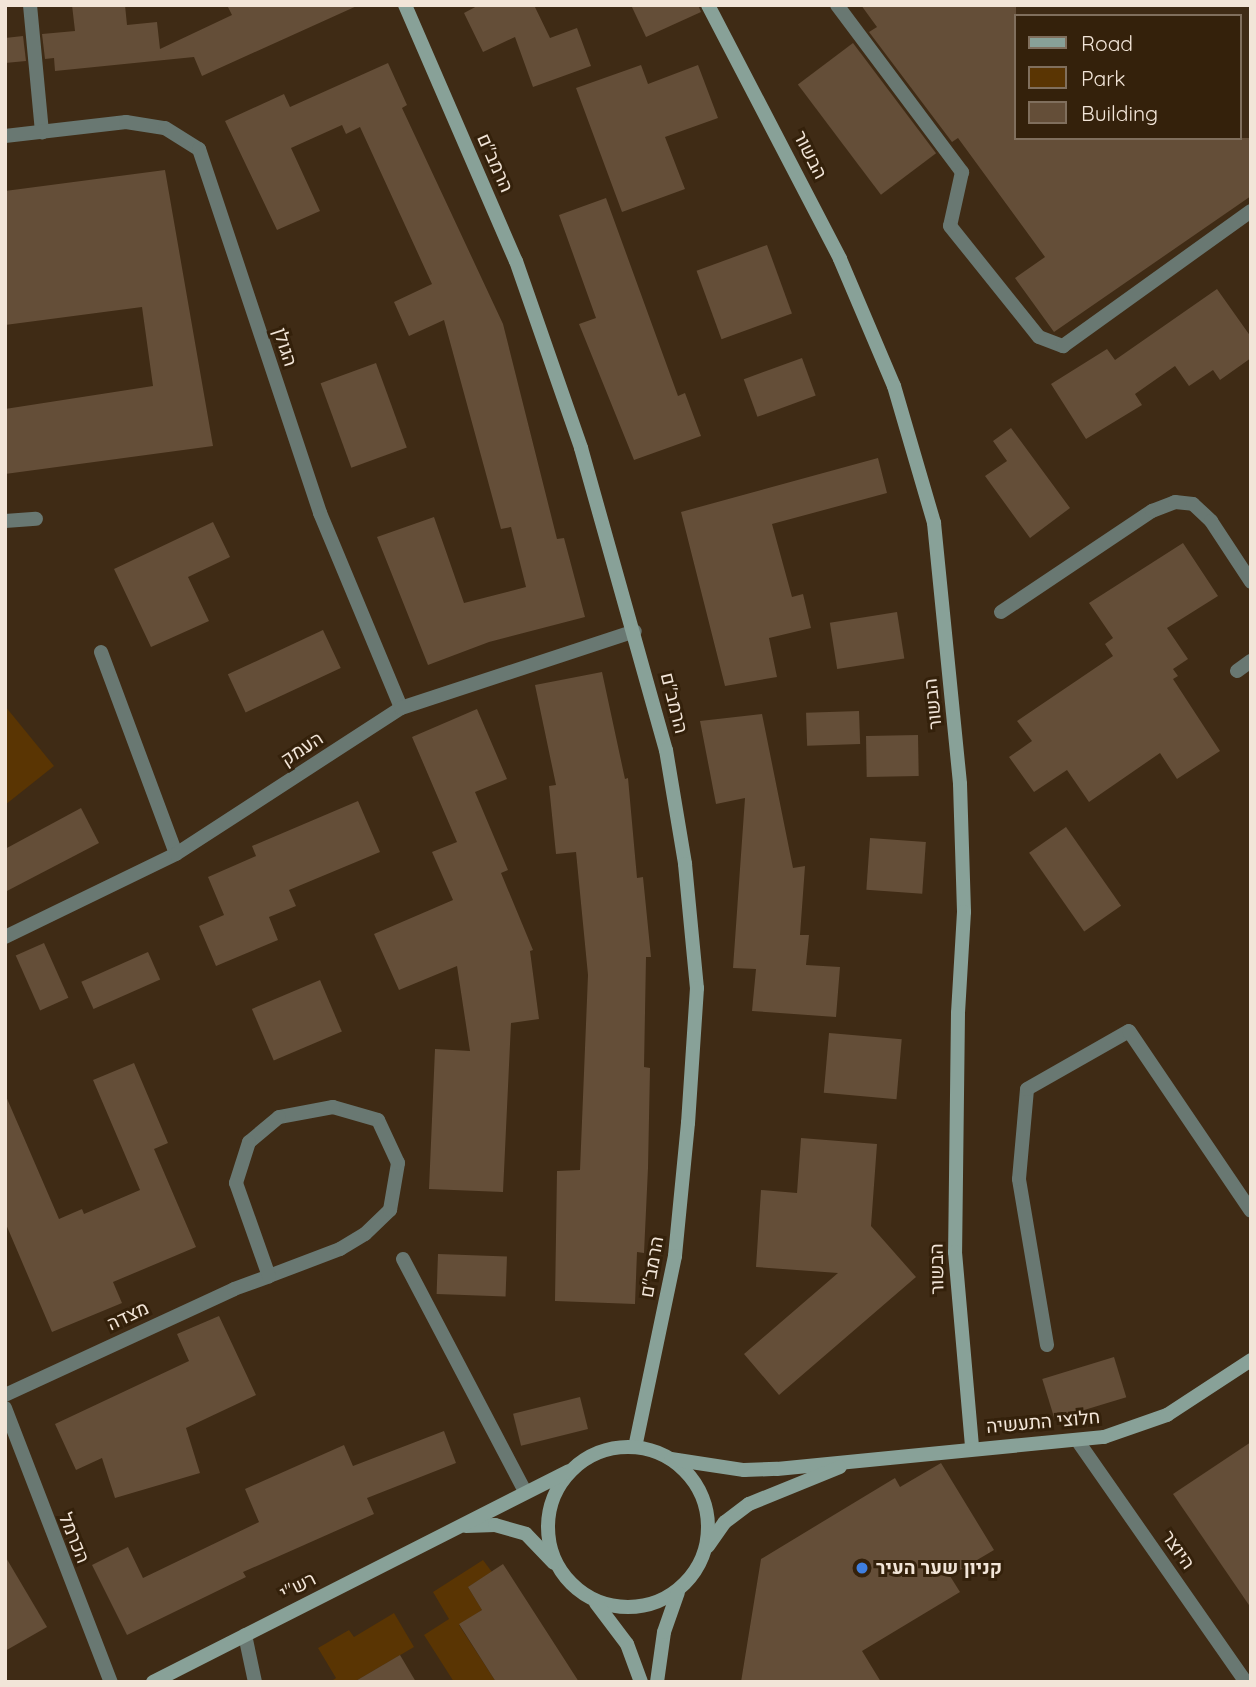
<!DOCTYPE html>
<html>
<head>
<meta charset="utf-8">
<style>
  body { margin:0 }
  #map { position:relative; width:1256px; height:1687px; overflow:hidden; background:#3f2b15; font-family:Quicksand,Heebo,sans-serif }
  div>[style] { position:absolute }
  .green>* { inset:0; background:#5a3503 }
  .building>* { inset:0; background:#644e38; transform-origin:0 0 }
  .lane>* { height:14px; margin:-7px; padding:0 7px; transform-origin:7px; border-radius:7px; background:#697872 }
  .street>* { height:14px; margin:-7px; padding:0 7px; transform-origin:7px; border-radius:7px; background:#697872 }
  .secondary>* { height:14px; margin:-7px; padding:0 7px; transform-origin:7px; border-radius:7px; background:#88a198 }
  .secondary>.ring { margin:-7px; padding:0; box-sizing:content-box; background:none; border:14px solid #88a198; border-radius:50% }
  .dots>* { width:19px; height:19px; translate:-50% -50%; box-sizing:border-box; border:4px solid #34210b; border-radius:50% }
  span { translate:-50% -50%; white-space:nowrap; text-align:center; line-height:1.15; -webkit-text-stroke:6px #34210b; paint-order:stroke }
  .street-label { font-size:19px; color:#f2e5d8 }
  .poi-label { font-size:19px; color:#f2e5d8; font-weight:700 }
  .left { translate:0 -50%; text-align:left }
  .frame { position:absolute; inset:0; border:7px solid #f2e5d8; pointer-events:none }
  .legend { position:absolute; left:1014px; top:14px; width:228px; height:126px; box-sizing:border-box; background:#34210b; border:2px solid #806f5d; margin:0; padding:9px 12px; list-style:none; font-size:21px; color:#f2e5d8 }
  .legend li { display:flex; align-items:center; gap:14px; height:35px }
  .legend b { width:35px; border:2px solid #806f5d }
</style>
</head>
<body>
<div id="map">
  <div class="green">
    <i style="clip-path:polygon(5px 706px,54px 766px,5px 805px)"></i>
    <i style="clip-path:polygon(483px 1560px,492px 1572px,468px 1587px,482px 1610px,459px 1625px,496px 1682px,454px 1682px,424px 1635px,449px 1619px,433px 1592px)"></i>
    <i style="clip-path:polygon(394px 1613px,414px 1647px,354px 1682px,330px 1682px,336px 1678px,318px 1648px,349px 1630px,354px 1637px)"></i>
  </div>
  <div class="building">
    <i style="clip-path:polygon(72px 5px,125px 5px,127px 25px,157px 22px,160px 49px,232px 15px,227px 5px,359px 5px,202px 76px,194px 57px,55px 71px,54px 58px,45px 59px,42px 34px,75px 31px)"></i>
    <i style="clip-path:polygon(479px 5px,534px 5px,550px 38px,577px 28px,591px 66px,533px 87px,515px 37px,483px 52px,464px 13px)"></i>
    <i style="clip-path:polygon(631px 5px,698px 5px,701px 12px,646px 37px)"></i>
    <i style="clip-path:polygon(861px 5px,1016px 5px,1016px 138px,1251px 138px,1251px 196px,1054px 332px,1015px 278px,1045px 257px,958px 138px,952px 142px,869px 32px,877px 27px)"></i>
    <i style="clip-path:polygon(23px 36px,26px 61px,5px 63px,5px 38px)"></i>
    <i style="left:853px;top:43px;width:138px;height:69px;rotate:53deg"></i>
    <i style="clip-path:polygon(388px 63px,407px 105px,402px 108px,503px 324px,557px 539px,564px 538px,585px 617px,489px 642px,428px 665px,377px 537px,434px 517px,464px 603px,526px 587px,511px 527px,501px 529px,444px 320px,409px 336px,394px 302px,432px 284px,360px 127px,346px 134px,342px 125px,291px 148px,320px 211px,277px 230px,225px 121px,284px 94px,290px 107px)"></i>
    <i style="clip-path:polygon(641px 65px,648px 84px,698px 65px,718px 118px,665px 137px,685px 189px,622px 212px,576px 88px)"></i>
    <i style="clip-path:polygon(165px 170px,213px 446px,5px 474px,5px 409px,153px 386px,142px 307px,5px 325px,5px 191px)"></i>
    <i style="clip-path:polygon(606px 198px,678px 396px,685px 393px,701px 436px,634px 460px,579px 324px,596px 318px,559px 215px)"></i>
    <i style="left:767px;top:245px;width:73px;height:75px;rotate:70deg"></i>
    <i style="clip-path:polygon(1217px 289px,1251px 337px,1251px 358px,1220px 380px,1213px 370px,1189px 386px,1175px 366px,1135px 394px,1142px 405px,1086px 439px,1051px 384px,1107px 349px,1115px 360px)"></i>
    <i style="left:802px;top:358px;width:40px;height:62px;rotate:70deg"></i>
    <i style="left:376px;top:363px;width:90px;height:59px;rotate:70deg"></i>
    <i style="clip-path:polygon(1011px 428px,1070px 508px,1030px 538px,985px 476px,1007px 461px,993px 441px)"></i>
    <i style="clip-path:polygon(878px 458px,887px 493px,772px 524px,792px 597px,803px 594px,811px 628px,769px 638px,777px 677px,725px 686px,681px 512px)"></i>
    <i style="clip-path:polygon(213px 522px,230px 557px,188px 577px,209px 621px,151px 647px,114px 569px)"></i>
    <i style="clip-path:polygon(1183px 543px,1218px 596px,1167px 628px,1188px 659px,1173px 669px,1178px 676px,1173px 679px,1220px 751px,1177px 779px,1160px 753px,1089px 802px,1067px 770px,1034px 792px,1009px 757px,1032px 741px,1017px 721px,1113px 656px,1105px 644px,1113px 638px,1089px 603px)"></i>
    <i style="left:897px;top:612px;width:47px;height:68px;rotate:81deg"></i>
    <i style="left:323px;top:630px;width:42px;height:105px;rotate:65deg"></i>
    <i style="clip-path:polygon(602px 672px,625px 779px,628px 778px,637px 878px,643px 877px,651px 957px,646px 957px,644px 1067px,650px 1068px,648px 1168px,644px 1253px,637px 1252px,635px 1304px,555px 1301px,557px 1171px,580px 1170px,588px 975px,576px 852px,556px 854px,549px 786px,556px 785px,535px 685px)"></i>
    <i style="clip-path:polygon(477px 709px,507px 779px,475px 792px,508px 870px,501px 873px,533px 950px,530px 951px,539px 1019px,511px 1023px,503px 1192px,429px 1189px,435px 1049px,470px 1051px,457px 966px,399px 990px,374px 934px,453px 900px,432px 852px,457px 842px,412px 737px)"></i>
    <i style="left:859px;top:711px;width:33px;height:53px;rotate:88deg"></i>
    <i style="clip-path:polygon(762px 714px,793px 868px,805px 866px,800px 935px,809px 935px,806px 965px,840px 967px,836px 1017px,752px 1011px,756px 969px,733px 968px,745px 798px,716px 804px,700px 721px)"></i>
    <i style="left:918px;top:735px;width:41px;height:52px;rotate:89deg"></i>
    <i style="clip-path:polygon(358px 801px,380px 852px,289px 890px,296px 906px,269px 917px,278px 940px,216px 966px,199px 926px,224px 915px,208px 877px,256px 856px,252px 846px)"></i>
    <i style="clip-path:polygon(81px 808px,99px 843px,5px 892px,5px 849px)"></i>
    <i style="left:1066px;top:827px;width:96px;height:45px;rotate:55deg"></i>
    <i style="left:870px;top:838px;width:56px;height:52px;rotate:4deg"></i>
    <i style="left:44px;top:943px;width:60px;height:31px;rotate:66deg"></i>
    <i style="left:148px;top:952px;width:30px;height:73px;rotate:66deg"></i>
    <i style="left:320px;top:980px;width:56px;height:74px;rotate:67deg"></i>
    <i style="left:829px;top:1033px;width:73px;height:60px;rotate:5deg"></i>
    <i style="clip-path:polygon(134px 1063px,168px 1143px,154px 1149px,196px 1247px,113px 1282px,122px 1303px,52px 1332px,5px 1222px,5px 1094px,59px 1219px,82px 1209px,84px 1214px,140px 1190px,93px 1080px)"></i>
    <i style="clip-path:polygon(801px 1138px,877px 1144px,871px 1226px,916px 1277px,779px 1395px,744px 1354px,838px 1273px,756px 1267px,761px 1190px,797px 1193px)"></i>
    <i style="left:438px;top:1254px;width:69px;height:40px;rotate:2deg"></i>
    <i style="clip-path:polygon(219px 1316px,256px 1395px,186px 1428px,200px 1473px,115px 1498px,102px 1458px,76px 1470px,55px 1424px,189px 1361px,177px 1334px)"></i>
    <i style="left:1114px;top:1357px;width:42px;height:75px;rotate:73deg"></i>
    <i style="left:580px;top:1397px;width:33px;height:69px;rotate:76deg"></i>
    <i style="clip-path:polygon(444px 1431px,456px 1463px,367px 1498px,374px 1514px,243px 1572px,246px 1577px,127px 1635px,92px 1565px,128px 1547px,143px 1578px,259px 1522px,245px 1489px,344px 1445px,353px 1466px)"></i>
    <i style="clip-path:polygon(1251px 1442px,1251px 1608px,1173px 1494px)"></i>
    <i style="clip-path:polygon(941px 1463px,994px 1550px,950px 1576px,960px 1592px,862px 1651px,881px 1682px,741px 1682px,761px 1559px,895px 1478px,900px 1487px)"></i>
    <i style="clip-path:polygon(5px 1556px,47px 1627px,5px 1651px)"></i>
    <i style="clip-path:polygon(503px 1564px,579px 1682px,496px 1682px,459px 1624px,482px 1610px,468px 1587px)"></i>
    <i style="clip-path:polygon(400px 1655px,416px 1682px,354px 1682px)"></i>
  </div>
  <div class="lane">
    <i style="left:837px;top:5px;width:209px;rotate:53.2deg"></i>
    <i style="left:962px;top:172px;width:55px;rotate:102.5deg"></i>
    <i style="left:950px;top:226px;width:142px;rotate:51.3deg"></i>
    <i style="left:1039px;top:337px;width:26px;rotate:21deg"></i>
    <i style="left:1063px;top:346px;width:231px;rotate:-35.7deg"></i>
    <i style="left:5px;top:521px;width:31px;rotate:-4deg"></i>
    <i style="left:1001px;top:612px;width:182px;rotate:-33.8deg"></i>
    <i style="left:1152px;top:511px;width:25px;rotate:-21deg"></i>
    <i style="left:1175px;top:502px;width:18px;rotate:6deg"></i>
    <i style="left:1193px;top:504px;width:25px;rotate:43deg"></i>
    <i style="left:1211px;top:521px;width:73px;rotate:56.7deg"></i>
    <i style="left:101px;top:652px;width:215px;rotate:69.6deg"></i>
    <i style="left:403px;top:1259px;width:262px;rotate:62.3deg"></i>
    <i style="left:1047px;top:1345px;width:168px;rotate:-99.6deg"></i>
    <i style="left:1019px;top:1179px;width:90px;rotate:-84.9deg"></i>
    <i style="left:1027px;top:1089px;width:117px;rotate:-29.6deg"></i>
    <i style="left:1129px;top:1031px;width:217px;rotate:55.9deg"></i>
    <i style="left:245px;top:1635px;width:48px;rotate:78deg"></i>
  </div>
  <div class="street">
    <i style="left:30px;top:5px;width:128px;rotate:84.6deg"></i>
    <i style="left:5px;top:136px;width:122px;rotate:-6.6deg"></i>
    <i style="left:126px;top:122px;width:39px;rotate:9deg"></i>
    <i style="left:165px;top:128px;width:40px;rotate:32deg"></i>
    <i style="left:199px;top:149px;width:384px;rotate:71.6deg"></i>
    <i style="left:320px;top:513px;width:211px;rotate:67.4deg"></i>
    <i style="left:1237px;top:671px;width:17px;rotate:-36deg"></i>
    <i style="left:5px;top:937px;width:190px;rotate:-25.9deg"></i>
    <i style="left:176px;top:854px;width:268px;rotate:-33deg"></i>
    <i style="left:401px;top:708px;width:246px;rotate:-18.2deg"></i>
    <i style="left:5px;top:1395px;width:252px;rotate:-24.8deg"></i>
    <i style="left:234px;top:1289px;width:37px;rotate:-20deg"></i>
    <i style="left:269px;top:1276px;width:76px;rotate:-20.8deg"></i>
    <i style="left:340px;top:1249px;width:29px;rotate:-31deg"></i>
    <i style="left:365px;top:1234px;width:35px;rotate:-44deg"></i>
    <i style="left:390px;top:1210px;width:48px;rotate:-80.3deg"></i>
    <i style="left:398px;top:1163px;width:47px;rotate:-114.9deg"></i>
    <i style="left:378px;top:1120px;width:47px;rotate:-163.9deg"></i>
    <i style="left:333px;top:1107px;width:55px;rotate:169.5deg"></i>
    <i style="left:279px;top:1117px;width:39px;rotate:140deg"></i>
    <i style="left:249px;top:1142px;width:43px;rotate:107.6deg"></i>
    <i style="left:236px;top:1183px;width:99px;rotate:70.5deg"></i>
    <i style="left:5px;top:1408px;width:294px;rotate:68.9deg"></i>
    <i style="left:1077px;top:1440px;width:295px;rotate:55.1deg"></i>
  </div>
  <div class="secondary">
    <i style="left:405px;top:5px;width:279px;rotate:66.6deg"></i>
    <i style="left:516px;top:261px;width:198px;rotate:70.8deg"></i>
    <i style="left:581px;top:448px;width:314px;rotate:74.3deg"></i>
    <i style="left:666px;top:750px;width:116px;rotate:80.5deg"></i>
    <i style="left:685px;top:864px;width:125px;rotate:84.5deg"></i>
    <i style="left:697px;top:988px;width:135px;rotate:93.8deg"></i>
    <i style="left:688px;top:1123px;width:134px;rotate:95.6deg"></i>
    <i style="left:675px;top:1256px;width:195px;rotate:101.8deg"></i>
    <i style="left:708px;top:5px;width:286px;rotate:62.5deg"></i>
    <i style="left:840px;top:259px;width:138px;rotate:67deg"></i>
    <i style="left:894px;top:386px;width:143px;rotate:73.7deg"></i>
    <i style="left:934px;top:523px;width:262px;rotate:84.3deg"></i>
    <i style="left:960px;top:784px;width:128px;rotate:88.2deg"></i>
    <i style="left:964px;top:912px;width:101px;rotate:93.4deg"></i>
    <i style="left:958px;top:1013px;width:239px;rotate:90.7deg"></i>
    <i style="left:955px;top:1252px;width:196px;rotate:85deg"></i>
    <i class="ring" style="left:548px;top:1447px;width:146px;height:146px"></i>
    <i style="left:671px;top:1459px;width:74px;rotate:8.6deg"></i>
    <i style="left:744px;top:1470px;width:33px;rotate:-2deg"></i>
    <i style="left:777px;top:1469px;width:329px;rotate:-5.6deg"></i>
    <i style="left:1104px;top:1437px;width:67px;rotate:-19.2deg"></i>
    <i style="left:1167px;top:1415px;width:100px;rotate:-33.2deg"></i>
    <i style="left:466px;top:1526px;width:29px;rotate:-2deg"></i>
    <i style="left:495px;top:1525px;width:32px;rotate:16deg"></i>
    <i style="left:526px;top:1534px;width:40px;rotate:46deg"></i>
    <i style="left:708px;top:1546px;width:29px;rotate:-55deg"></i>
    <i style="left:725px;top:1522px;width:30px;rotate:-37deg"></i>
    <i style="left:749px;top:1504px;width:98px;rotate:-22.1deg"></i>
    <i style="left:596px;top:1603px;width:51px;rotate:52.9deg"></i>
    <i style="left:627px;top:1644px;width:40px;rotate:69.8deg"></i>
    <i style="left:153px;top:1682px;width:466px;rotate:-26.9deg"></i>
    <i style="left:657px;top:1682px;width:50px;rotate:-82deg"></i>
    <i style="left:664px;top:1632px;width:42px;rotate:-70.7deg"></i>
  </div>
  <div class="dots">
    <i style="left:862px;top:1568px;background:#3f7fe0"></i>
  </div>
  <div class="street-label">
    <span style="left:810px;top:155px;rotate:63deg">הבשור</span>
    <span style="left:495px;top:163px;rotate:66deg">הרמב"ם</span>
    <span style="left:285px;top:347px;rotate:72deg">הגולן</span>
    <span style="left:674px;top:703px;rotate:76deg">הרמב"ם</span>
    <span style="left:933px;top:704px;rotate:-96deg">הבשור</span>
    <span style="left:302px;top:749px;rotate:-33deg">העמק</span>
    <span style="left:652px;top:1267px;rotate:-80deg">הרמב"ם</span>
    <span style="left:937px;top:1269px;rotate:-91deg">הבשור</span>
    <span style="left:128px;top:1316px;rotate:-25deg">מצדה</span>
    <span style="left:1043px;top:1422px;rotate:-5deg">חלוצי התעשיה</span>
    <span style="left:74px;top:1538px;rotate:68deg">הכרמל</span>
    <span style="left:1178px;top:1550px;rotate:55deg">היוצר</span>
    <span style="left:298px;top:1586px;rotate:-27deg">רש"י</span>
  </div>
  <div class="poi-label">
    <span class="left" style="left:876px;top:1568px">קניון שער העיר</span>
  </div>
  <div class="frame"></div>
  <ul class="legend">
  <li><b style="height:9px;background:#88a198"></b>Road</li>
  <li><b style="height:19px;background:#5a3503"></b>Park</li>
  <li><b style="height:19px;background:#644e38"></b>Building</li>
  </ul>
</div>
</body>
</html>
